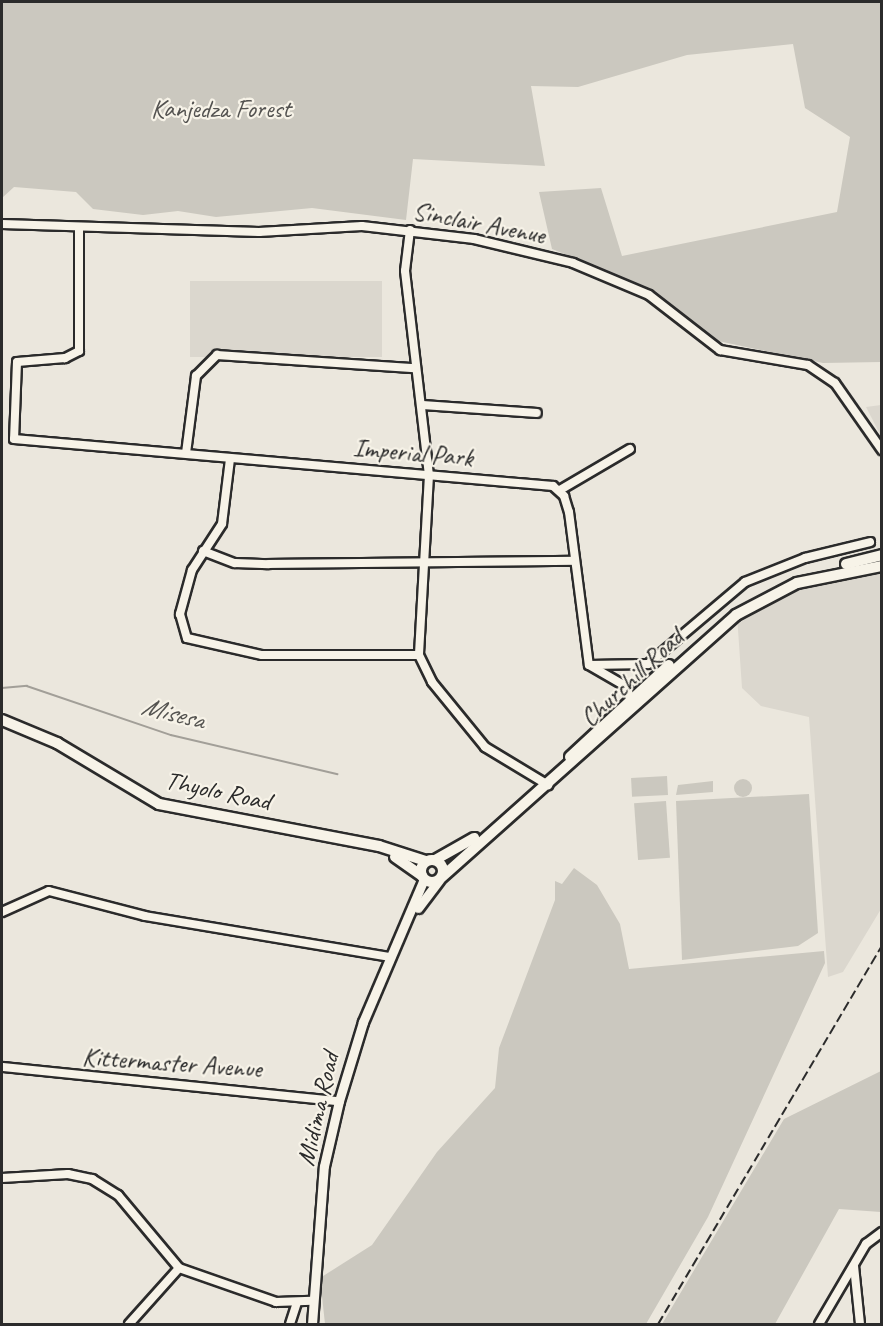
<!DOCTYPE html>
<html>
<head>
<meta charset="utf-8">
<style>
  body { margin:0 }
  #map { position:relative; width:883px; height:1326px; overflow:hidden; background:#ebe7dd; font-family:Caveat,sans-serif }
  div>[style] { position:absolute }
  .built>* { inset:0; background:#dbd7ce; transform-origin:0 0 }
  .green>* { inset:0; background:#cbc8bf; transform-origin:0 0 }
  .round { border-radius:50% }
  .stream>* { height:1.5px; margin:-0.75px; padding:0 0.75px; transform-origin:0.75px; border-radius:0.75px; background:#a29f98 }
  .roads { filter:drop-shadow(2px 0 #2b2b2b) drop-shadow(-2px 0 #2b2b2b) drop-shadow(0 2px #2b2b2b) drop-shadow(0 -2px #2b2b2b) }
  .minor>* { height:8px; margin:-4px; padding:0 4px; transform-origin:4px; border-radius:4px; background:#f7f3e8 }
  .major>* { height:9px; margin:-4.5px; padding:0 4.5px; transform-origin:4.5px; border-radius:4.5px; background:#f7f3e8 }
  .highway>* { height:10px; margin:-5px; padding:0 5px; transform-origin:5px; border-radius:5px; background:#f7f3e8 }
  .highway>.ring { margin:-5px; padding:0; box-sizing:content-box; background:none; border:10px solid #f7f3e8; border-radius:50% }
  .rail>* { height:1.5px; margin-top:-0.75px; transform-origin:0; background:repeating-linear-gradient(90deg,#2b2b2b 0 9px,transparent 0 13.5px) }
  span { translate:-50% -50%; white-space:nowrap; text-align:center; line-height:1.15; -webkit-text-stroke:4.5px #f7f3e8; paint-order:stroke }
  .park-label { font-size:26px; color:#535250 }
  .street-label { font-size:26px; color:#2b2b2b }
  .water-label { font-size:27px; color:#555451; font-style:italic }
  .frame { position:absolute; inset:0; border:3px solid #2b2b2b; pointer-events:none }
</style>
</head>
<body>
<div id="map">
  <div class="built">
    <i style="left:382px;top:281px;width:76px;height:192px;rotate:90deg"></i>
    <i style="clip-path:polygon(881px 405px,882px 406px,881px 436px,866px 407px)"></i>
    <i style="clip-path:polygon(881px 573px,881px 909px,843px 972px,828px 977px,809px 717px,761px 706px,742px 688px,737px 615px,800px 588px)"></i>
  </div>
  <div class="green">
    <i style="clip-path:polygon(2px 2px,881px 2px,881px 362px,823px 363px,718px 341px,654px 290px,552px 249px,539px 192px,601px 188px,622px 256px,837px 212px,850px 137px,805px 108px,793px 44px,687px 55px,578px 87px,531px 86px,545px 166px,413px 159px,406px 220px,312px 208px,216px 217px,178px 211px,143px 215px,93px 209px,76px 192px,14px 187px,2px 198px)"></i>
    <i style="left:667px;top:776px;width:19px;height:36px;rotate:87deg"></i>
    <i class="round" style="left:734px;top:779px;width:18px;height:18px"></i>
    <i style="clip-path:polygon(713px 781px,713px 792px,676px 795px,678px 785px)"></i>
    <i style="clip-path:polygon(809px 794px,818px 933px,798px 946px,682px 960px,676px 801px)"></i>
    <i style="left:666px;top:801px;width:57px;height:32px;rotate:86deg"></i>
    <i style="clip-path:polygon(574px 868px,597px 885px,620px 924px,629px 969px,824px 951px,825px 963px,708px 1217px,646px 1324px,325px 1324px,320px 1278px,372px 1245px,437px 1152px,495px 1088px,499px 1048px,555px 900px,555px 881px,562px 884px)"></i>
    <i style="clip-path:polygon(881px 1071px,881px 1212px,839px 1209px,775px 1324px,662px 1324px,784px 1119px)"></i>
  </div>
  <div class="stream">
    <i style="left:2px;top:688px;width:25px;rotate:-5deg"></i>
    <i style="left:27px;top:686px;width:152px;rotate:18.8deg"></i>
    <i style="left:171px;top:735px;width:171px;rotate:13.2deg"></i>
  </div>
  <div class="roads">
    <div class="minor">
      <i style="left:2px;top:224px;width:257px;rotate:1.8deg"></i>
      <i style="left:259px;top:232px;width:103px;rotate:-3.3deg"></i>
      <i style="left:362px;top:226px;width:113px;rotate:6.6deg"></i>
      <i style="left:474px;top:239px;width:102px;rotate:13.6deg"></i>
      <i style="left:573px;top:263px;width:82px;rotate:22.8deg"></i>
      <i style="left:649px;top:295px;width:90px;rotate:37.8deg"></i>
      <i style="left:720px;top:350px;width:89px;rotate:9.7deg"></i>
      <i style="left:808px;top:365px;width:32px;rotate:34deg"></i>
      <i style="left:835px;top:383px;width:82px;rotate:55deg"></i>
      <i style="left:79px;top:230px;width:121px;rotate:90deg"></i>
      <i style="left:79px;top:351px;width:16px;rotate:153deg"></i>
      <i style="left:65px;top:358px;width:48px;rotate:175.2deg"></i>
      <i style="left:17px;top:362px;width:77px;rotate:92.2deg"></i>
      <i style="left:14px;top:439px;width:541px;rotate:4.98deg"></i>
      <i style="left:553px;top:486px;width:15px;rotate:42deg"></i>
      <i style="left:564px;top:496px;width:17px;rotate:73deg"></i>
      <i style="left:569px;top:512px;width:154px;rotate:82.6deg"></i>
      <i style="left:589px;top:665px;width:44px;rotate:30.1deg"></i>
      <i style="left:627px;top:687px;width:16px;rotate:76deg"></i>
      <i style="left:410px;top:230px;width:41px;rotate:97deg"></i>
      <i style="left:405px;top:271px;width:205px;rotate:83.3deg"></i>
      <i style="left:429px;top:475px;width:180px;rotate:93.2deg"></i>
      <i style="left:419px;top:655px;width:30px;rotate:64deg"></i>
      <i style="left:432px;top:682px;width:84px;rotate:50.8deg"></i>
      <i style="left:485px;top:747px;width:74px;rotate:31.1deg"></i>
      <i style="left:423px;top:405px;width:114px;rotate:4deg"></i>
      <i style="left:186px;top:453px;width:78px;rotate:-82.6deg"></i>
      <i style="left:196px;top:376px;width:30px;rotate:-45deg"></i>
      <i style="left:217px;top:355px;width:198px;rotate:3.8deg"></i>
      <i style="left:230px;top:459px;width:65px;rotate:97deg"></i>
      <i style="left:222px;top:524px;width:55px;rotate:123.1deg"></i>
      <i style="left:192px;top:570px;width:46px;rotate:105.3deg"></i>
      <i style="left:180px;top:614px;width:25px;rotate:74deg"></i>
      <i style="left:187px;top:638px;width:77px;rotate:12.8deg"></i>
      <i style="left:262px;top:655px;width:157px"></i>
      <i style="left:560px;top:490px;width:81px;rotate:-30.4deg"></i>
      <i style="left:203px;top:551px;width:34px;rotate:21deg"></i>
      <i style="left:235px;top:563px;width:34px;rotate:2deg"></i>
      <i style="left:269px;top:564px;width:305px;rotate:-0.6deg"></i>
      <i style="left:589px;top:665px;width:59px;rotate:-1deg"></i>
      <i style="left:648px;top:664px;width:127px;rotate:-40.2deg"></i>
      <i style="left:745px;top:582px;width:65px;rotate:-21.8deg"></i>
      <i style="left:805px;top:558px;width:67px;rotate:-13.8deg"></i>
      <i style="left:2px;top:912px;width:51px;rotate:-24.1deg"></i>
      <i style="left:49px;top:891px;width:99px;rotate:14.6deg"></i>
      <i style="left:145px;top:916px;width:248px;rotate:9.5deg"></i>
      <i style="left:2px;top:1067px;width:339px;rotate:5.8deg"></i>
      <i style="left:2px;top:1178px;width:66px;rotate:-3.5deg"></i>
      <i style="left:68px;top:1174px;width:25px;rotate:12deg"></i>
      <i style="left:92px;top:1179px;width:31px;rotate:32deg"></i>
      <i style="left:118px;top:1195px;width:95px;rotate:50.1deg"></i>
      <i style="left:179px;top:1268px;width:103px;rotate:19.3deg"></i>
      <i style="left:276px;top:1302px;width:36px;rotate:-2deg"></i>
      <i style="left:854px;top:1266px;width:58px;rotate:84.1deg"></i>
      <i style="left:129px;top:1324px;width:75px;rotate:-48.2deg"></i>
      <i style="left:290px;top:1324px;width:22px;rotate:-72deg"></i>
      <i style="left:819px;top:1324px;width:93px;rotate:-59.6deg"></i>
      <i style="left:866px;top:1244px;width:20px;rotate:-37deg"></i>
    </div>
    <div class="major">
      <i style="left:418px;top:908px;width:35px;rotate:-53deg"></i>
      <i style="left:312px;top:1324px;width:158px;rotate:-85.7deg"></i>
      <i style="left:324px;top:1166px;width:67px;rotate:-77deg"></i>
      <i style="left:339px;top:1101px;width:83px;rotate:-73.1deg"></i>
      <i style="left:363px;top:1022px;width:155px;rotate:-66.9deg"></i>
    </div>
    <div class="highway">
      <i style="left:846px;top:564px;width:37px;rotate:-14deg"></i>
      <i style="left:2px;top:720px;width:60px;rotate:22.7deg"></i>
      <i style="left:57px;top:743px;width:119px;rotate:30.9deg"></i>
      <i style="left:159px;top:804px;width:224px;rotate:10.8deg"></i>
      <i style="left:379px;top:846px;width:49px;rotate:17.7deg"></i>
      <i style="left:570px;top:757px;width:135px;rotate:-42.9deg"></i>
      <i style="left:395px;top:857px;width:33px;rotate:35deg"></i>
      <i class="ring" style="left:421px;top:860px;width:12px;height:12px"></i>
      <i style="left:435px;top:860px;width:45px;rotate:-29.4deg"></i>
      <i style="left:442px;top:877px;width:394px;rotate:-41.7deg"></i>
      <i style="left:736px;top:615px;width:69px;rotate:-27.7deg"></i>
      <i style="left:797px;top:583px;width:87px;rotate:-11.3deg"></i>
    </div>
  </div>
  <div class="rail">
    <i style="left:658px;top:1324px;width:440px;rotate:-59.4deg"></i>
  </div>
  <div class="park-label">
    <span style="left:221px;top:109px">Kanjedza Forest</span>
  </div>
  <div class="street-label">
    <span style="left:479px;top:223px;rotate:11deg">Sinclair Avenue</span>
    <span style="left:413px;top:453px;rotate:5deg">Imperial Park</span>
    <span style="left:632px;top:678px;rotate:-43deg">Churchill Road</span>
    <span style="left:218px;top:791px;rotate:12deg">Thyolo Road</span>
    <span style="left:172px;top:1063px;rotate:4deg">Kittermaster Avenue</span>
    <span style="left:318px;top:1109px;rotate:-77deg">Midima Road</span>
  </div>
  <div class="water-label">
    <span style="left:173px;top:713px;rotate:14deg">Misesa</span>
  </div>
  <div class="frame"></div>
</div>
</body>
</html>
